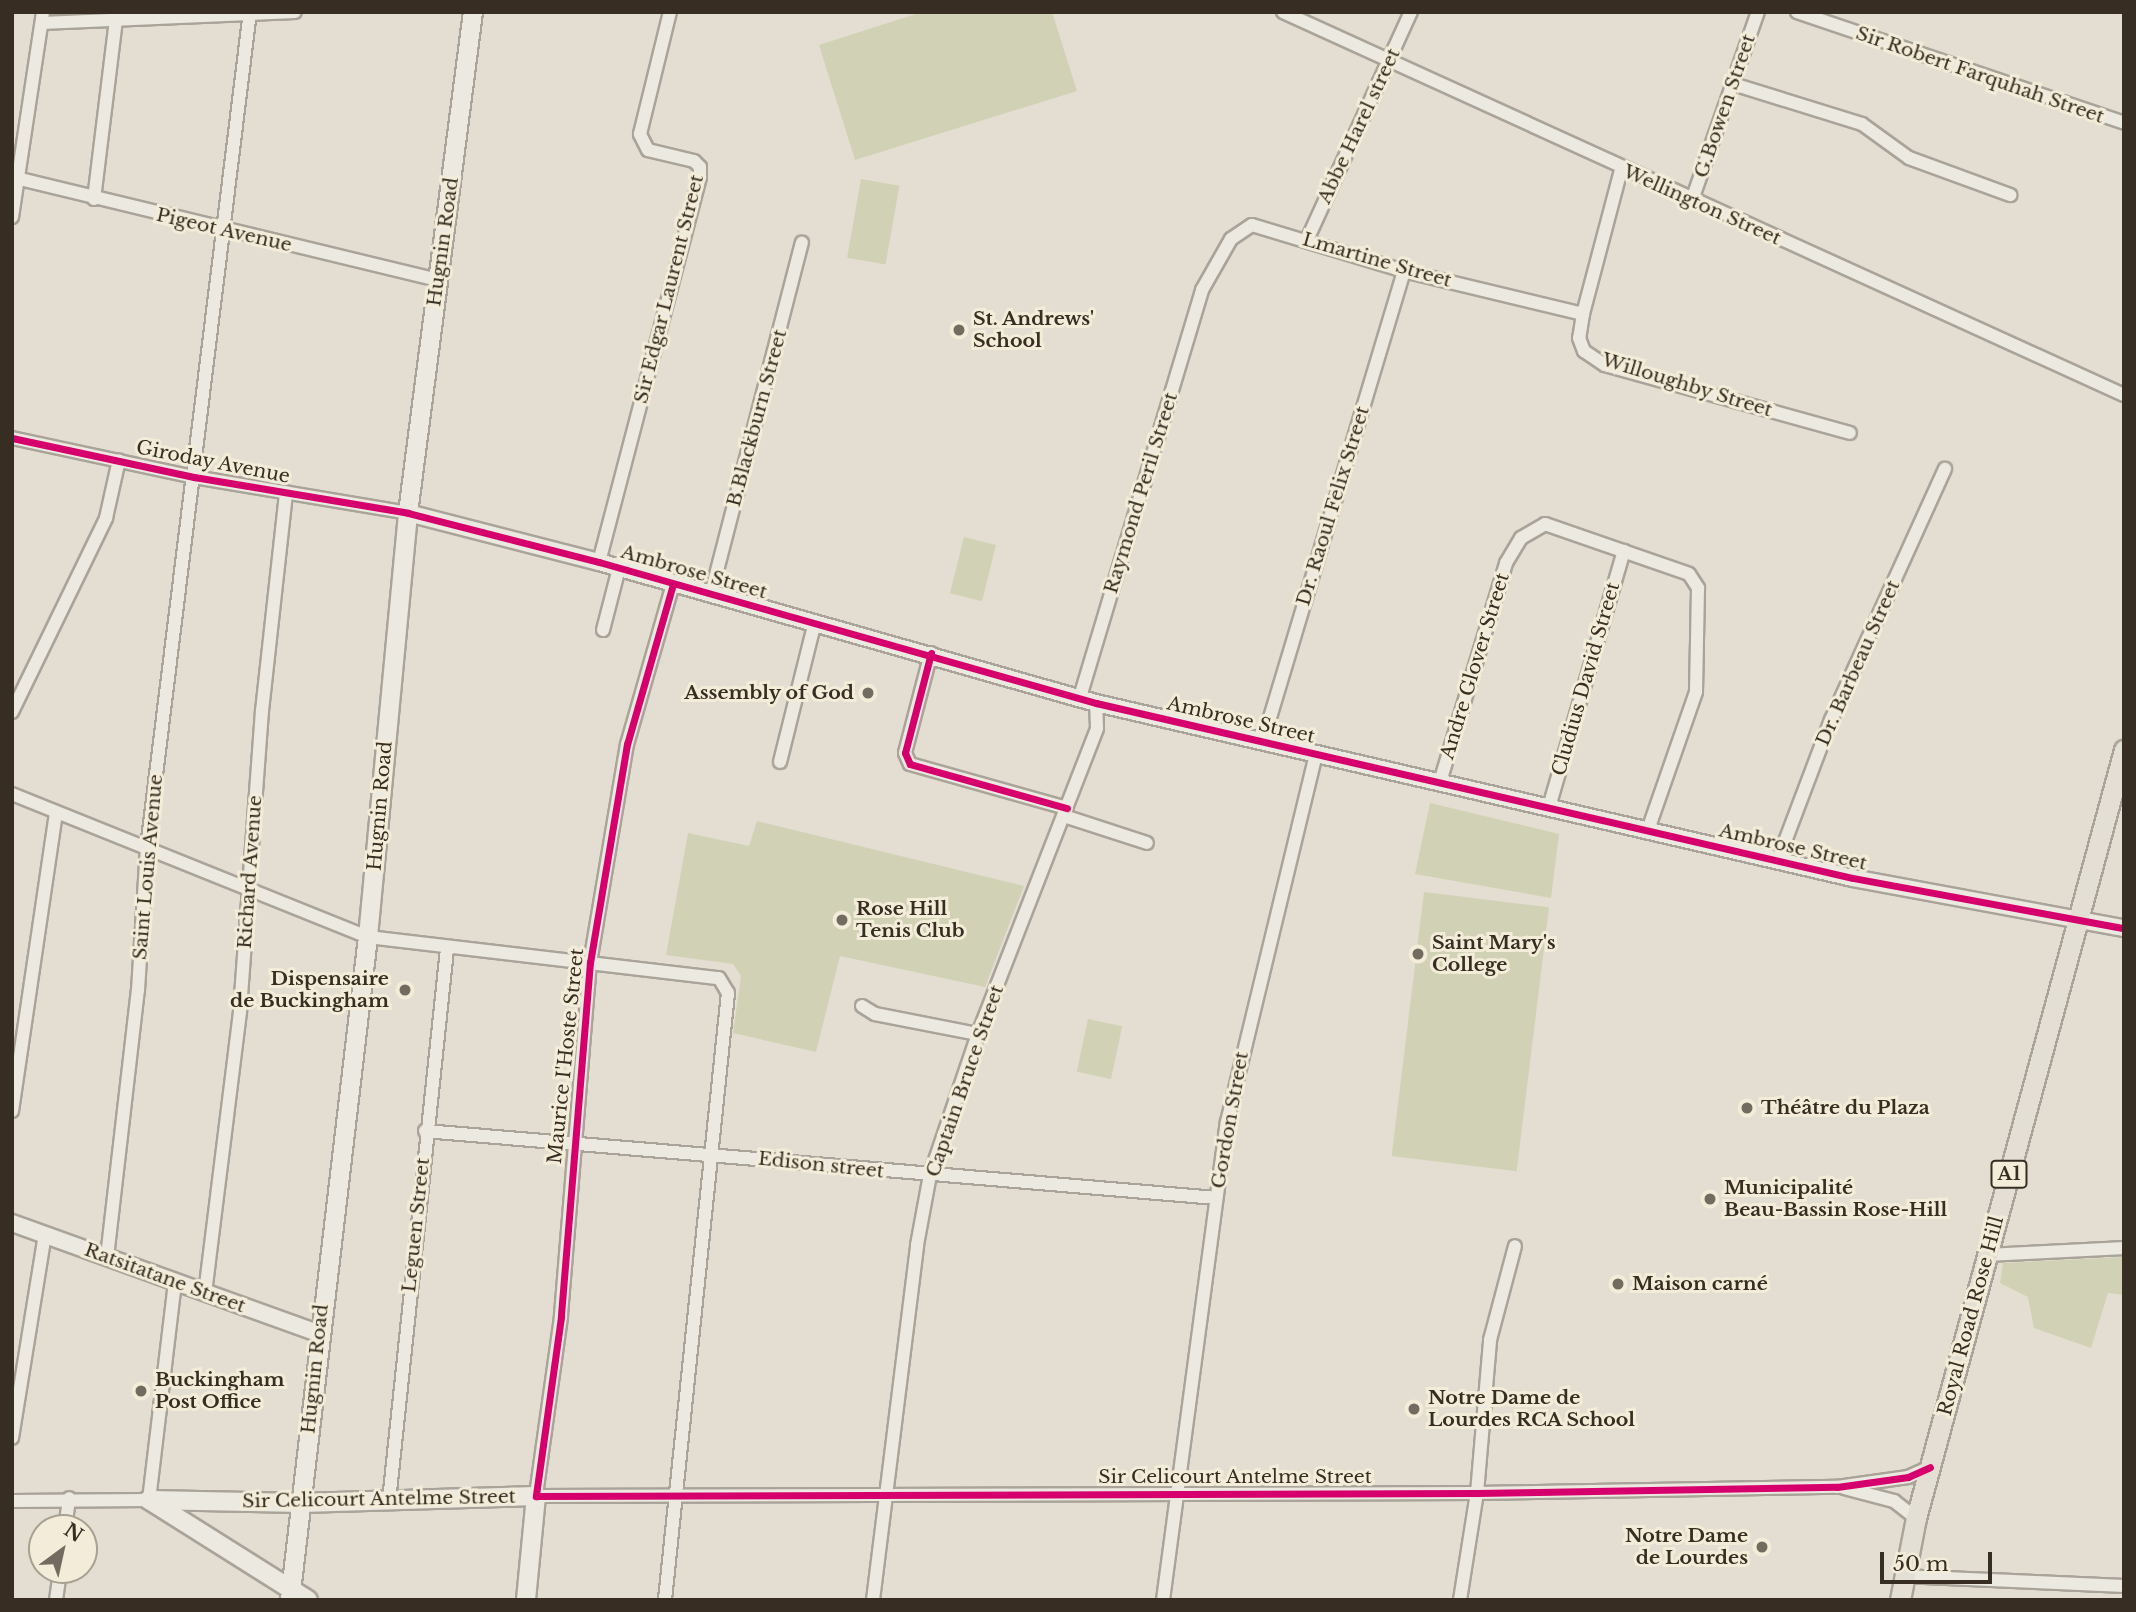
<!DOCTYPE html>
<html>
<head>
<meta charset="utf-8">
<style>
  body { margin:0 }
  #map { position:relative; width:2136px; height:1612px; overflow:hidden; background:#e3ded1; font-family:"Libre Baskerville",serif }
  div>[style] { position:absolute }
  .green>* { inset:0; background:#d1d2b5; transform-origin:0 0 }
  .roads { filter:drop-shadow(2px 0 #a9a399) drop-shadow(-2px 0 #a9a399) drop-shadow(0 2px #a9a399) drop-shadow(0 -2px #a9a399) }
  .minor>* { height:12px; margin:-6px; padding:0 6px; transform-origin:6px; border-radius:6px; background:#ece9e1 }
  .tertiary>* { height:16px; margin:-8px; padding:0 8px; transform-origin:8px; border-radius:8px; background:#ece9e1 }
  .secondary>* { height:18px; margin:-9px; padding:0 9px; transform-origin:9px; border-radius:9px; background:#ece9e1 }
  .primary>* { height:19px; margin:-9.5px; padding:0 9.5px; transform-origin:9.5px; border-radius:9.5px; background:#e3dfd4 }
  .cycleway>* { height:7px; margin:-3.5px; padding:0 3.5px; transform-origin:3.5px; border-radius:3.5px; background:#d6006c }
  .dots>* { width:19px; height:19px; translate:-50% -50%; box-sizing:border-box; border:4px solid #f3ecd9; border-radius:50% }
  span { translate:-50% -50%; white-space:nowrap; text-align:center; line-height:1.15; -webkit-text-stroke:6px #f3ecd9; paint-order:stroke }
  .shield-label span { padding:2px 5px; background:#f3ecd9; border:2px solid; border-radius:5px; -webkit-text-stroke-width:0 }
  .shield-label { font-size:18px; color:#372d22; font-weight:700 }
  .street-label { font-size:19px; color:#372d22 }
  .poi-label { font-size:19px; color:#372d22; font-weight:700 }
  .left { translate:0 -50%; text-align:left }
  .right { translate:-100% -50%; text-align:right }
  .frame { position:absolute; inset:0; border:14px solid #372d22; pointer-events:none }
  .north { position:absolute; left:28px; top:1514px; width:70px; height:70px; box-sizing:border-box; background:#f3ecd9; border:2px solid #a8a090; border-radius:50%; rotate:33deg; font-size:19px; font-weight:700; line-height:28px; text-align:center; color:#372d22 }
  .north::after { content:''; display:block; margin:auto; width:24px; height:32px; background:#736b5f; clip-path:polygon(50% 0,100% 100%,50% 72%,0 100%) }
  .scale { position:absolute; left:1880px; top:1552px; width:112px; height:32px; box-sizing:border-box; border:4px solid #372d22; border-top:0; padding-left:9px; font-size:21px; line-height:24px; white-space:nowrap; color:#372d22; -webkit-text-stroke:5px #f3ecd9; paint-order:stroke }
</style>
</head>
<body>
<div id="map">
  <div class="green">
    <i style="clip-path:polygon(922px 12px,1052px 12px,1077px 91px,855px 160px,819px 45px)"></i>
    <i style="left:861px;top:179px;width:39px;height:80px;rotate:10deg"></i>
    <i style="left:964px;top:537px;width:33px;height:58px;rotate:14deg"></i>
    <i style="clip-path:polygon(1430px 803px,1559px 834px,1551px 898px,1415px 874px)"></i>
    <i style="clip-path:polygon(757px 821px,1024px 886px,985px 987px,840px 956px,816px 1052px,733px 1033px,741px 976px,733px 964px,666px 955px,688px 833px,749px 846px)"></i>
    <i style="left:1424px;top:892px;width:126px;height:266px;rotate:7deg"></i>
    <i style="left:1088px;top:1019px;width:35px;height:54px;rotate:12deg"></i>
    <i style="clip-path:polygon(2124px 1257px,2124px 1295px,2108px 1293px,2091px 1348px,2034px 1328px,2028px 1297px,2000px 1283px,2003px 1263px)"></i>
  </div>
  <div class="roads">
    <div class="minor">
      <i style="left:1283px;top:12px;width:924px;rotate:24.49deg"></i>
      <i style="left:1797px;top:12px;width:345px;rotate:18.7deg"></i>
      <i style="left:42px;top:23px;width:253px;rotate:-2.5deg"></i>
      <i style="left:1733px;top:84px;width:135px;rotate:17.2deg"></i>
      <i style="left:1862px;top:124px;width:58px;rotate:35.9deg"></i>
      <i style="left:1909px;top:158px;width:108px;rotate:20.1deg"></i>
      <i style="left:1621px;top:170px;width:149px;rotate:104.8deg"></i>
      <i style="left:1583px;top:314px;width:24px;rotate:99deg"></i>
      <i style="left:1579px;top:338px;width:14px;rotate:69deg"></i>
      <i style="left:1584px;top:351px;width:25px;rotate:34deg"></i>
      <i style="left:1605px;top:365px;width:254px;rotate:15.5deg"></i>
      <i style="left:12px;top:177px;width:437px;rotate:13.6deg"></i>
      <i style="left:94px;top:199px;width:179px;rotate:-83deg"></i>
      <i style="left:1692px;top:200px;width:199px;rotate:-70.7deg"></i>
      <i style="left:12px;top:217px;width:207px;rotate:-81.4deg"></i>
      <i style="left:1307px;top:240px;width:251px;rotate:-65.5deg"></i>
      <i style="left:12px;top:438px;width:186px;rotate:12.1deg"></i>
      <i style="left:194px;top:477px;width:217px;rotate:9.5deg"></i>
      <i style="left:599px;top:562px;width:398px;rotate:-75.3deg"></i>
      <i style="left:700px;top:177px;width:10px;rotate:-90deg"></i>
      <i style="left:700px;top:167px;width:8px;rotate:-135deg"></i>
      <i style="left:694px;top:161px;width:47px;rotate:-166.6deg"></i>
      <i style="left:648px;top:150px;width:18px;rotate:-117deg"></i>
      <i style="left:640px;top:134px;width:126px;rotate:-76.2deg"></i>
      <i style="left:673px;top:584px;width:166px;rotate:106deg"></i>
      <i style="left:627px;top:744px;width:221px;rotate:99.6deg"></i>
      <i style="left:590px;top:962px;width:356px;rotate:94.7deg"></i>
      <i style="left:561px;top:1317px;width:181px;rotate:98deg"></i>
      <i style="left:536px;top:1496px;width:941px;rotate:-0.18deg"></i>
      <i style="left:1477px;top:1493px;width:360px;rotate:-1deg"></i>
      <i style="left:1837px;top:1487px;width:72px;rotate:-8deg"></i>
      <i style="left:1908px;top:1477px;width:24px;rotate:-24deg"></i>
      <i style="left:711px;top:594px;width:363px;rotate:-75.5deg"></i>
      <i style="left:603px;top:630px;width:64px;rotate:-75.5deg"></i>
      <i style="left:931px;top:653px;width:103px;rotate:104.6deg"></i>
      <i style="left:905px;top:753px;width:12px;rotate:66deg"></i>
      <i style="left:910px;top:764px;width:163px;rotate:15.7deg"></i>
      <i style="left:1080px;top:697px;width:425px;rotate:-73.3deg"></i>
      <i style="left:1202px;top:290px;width:59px;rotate:-60.4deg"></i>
      <i style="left:1231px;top:239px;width:25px;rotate:-34deg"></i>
      <i style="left:1252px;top:225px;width:159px;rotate:16.8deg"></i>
      <i style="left:1404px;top:271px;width:184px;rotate:13.5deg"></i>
      <i style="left:12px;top:712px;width:216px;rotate:-64.1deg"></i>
      <i style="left:106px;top:518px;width:59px;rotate:-77.4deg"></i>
      <i style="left:1263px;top:741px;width:491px;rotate:-73.3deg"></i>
      <i style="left:780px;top:762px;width:144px;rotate:-76deg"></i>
      <i style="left:1440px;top:782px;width:229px;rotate:-73.2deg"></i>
      <i style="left:1506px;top:563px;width:29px;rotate:-59deg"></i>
      <i style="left:1521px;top:538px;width:28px;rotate:-30deg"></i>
      <i style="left:1545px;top:524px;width:152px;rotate:19.1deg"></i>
      <i style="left:1689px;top:574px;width:17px;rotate:57deg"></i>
      <i style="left:1698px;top:588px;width:104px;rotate:91.1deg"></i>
      <i style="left:1696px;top:692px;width:146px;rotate:109.2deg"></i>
      <i style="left:12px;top:794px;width:384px;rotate:21.9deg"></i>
      <i style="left:368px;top:937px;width:353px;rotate:6.7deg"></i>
      <i style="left:719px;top:978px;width:17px;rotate:59deg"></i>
      <i style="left:728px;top:993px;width:610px;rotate:95.93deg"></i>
      <i style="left:1549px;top:807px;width:267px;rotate:-73.7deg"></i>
      <i style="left:1064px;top:816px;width:87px;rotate:18deg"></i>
      <i style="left:1778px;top:860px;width:150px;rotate:-69.3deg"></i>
      <i style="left:1831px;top:720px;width:276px;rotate:-65.6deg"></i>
      <i style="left:862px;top:1006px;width:15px;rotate:32deg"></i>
      <i style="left:875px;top:1014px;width:105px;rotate:11deg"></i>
      <i style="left:12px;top:1111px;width:300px;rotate:-81.6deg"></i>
      <i style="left:425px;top:1131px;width:794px;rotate:4.84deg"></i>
      <i style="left:1988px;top:1255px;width:136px;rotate:-2.9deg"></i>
      <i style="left:107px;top:1257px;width:269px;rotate:-83.4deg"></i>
      <i style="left:138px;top:990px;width:142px;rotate:-86.4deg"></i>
      <i style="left:147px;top:848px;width:842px;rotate:-82.98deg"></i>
      <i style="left:205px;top:1293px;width:285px;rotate:-82.9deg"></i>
      <i style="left:240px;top:1010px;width:300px;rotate:-85.8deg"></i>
      <i style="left:262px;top:711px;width:220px;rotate:-83.7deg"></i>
      <i style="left:12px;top:1438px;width:206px;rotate:-80.8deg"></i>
      <i style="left:1844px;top:1488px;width:52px;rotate:14.6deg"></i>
      <i style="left:1894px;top:1501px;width:28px;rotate:38deg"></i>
      <i style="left:12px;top:1501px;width:137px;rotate:-0.4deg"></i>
      <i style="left:149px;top:1500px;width:220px;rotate:-83.2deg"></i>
      <i style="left:389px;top:1501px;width:555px;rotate:-84deg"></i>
      <i style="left:65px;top:1528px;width:30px;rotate:-82deg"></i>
      <i style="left:1902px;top:1576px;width:222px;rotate:2.6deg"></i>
      <i style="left:56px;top:1600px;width:30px;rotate:-82deg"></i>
      <i style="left:873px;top:1600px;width:358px;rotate:-82.9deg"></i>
      <i style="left:917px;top:1245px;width:71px;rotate:-79.5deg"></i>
      <i style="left:930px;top:1175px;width:149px;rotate:-71.2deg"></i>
      <i style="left:978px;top:1034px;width:328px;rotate:-68.7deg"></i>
      <i style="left:1097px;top:728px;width:25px;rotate:-92deg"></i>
      <i style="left:1163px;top:1600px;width:482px;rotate:-82.4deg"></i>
      <i style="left:1227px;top:1122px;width:379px;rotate:-76.4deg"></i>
      <i style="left:1460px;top:1600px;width:108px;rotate:-81deg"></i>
      <i style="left:1477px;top:1493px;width:154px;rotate:-85.1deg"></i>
      <i style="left:1490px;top:1340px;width:97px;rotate:-75.1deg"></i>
    </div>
    <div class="tertiary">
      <i style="left:408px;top:513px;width:197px;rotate:14.4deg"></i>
      <i style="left:599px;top:562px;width:517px;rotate:15.84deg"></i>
      <i style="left:1096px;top:703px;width:777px;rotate:13.02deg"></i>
      <i style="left:1853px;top:878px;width:276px;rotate:10.5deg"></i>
      <i style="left:12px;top:1223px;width:325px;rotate:19.8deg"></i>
    </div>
    <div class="secondary">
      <i style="left:149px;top:1500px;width:153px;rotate:1.1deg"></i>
      <i style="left:302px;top:1503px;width:234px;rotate:-1.7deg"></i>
      <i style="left:536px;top:1496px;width:104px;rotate:95.5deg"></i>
      <i style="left:149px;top:1500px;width:188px;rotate:32.2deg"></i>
      <i style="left:290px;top:1600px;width:668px;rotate:-83.29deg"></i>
      <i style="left:368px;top:937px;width:426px;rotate:-84.6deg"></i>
      <i style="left:408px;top:513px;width:505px;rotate:-82.61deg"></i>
    </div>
    <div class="primary">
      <i style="left:1900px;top:1600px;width:84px;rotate:-79deg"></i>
      <i style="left:1916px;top:1518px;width:796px;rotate:-74.85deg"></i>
    </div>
  </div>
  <div class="cycleway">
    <i style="left:12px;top:438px;width:186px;rotate:12.1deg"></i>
    <i style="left:194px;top:477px;width:217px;rotate:9.5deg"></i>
    <i style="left:408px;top:513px;width:197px;rotate:14.4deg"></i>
    <i style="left:599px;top:562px;width:517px;rotate:15.84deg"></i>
    <i style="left:1096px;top:703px;width:777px;rotate:13.02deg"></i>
    <i style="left:1853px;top:878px;width:276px;rotate:10.5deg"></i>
    <i style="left:673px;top:584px;width:166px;rotate:106deg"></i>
    <i style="left:627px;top:744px;width:221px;rotate:99.6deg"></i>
    <i style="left:590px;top:962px;width:356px;rotate:94.7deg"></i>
    <i style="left:561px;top:1317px;width:181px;rotate:98deg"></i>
    <i style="left:536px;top:1496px;width:941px;rotate:-0.18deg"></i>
    <i style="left:1477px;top:1493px;width:360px;rotate:-1deg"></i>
    <i style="left:1837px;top:1487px;width:72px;rotate:-8deg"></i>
    <i style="left:1908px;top:1477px;width:24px;rotate:-24deg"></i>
    <i style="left:931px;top:653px;width:103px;rotate:104.6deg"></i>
    <i style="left:905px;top:753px;width:12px;rotate:66deg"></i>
    <i style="left:910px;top:764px;width:163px;rotate:15.7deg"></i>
  </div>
  <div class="dots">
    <i style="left:959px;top:330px;background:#736b5f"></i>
    <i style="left:868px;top:693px;background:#736b5f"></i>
    <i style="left:842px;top:920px;background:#736b5f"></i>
    <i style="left:1418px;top:954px;background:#736b5f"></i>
    <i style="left:405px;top:990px;background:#736b5f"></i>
    <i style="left:1747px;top:1108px;background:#736b5f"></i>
    <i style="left:1710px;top:1199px;background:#736b5f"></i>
    <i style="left:1618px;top:1284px;background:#736b5f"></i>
    <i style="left:141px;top:1391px;background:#736b5f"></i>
    <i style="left:1414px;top:1409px;background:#736b5f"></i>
    <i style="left:1762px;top:1547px;background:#736b5f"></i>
  </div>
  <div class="shield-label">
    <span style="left:2009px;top:1174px">A1</span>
  </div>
  <div class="street-label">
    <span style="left:1980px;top:75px;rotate:19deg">Sir Robert Farquhah Street</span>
    <span style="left:1725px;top:106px;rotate:-71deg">G.Bowen Street</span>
    <span style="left:1359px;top:126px;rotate:-65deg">Abbe Harel street</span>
    <span style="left:1702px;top:205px;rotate:24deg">Wellington Street</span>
    <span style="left:224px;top:230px;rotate:13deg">Pigeot Avenue</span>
    <span style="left:443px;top:242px;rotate:-82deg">Hugnin Road</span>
    <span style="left:1377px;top:260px;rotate:16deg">Lmartine Street</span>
    <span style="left:669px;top:289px;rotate:-76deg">Sir Edgar Laurent Street</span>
    <span style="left:1687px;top:385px;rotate:17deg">Willoughby Street</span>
    <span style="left:757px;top:418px;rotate:-75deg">B.Blackburn Street</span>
    <span style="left:213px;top:462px;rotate:11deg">Giroday Avenue</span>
    <span style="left:1141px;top:493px;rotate:-73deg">Raymond Peril Street</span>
    <span style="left:1333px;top:506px;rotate:-73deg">Dr. Raoul Felix Street</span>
    <span style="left:694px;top:572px;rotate:16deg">Ambrose Street</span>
    <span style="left:1858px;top:663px;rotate:-66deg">Dr. Barbeau Street</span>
    <span style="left:1475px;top:666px;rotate:-73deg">Andre Glover Street</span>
    <span style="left:1586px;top:679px;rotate:-74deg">Cludius David Street</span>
    <span style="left:1241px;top:720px;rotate:13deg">Ambrose Street</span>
    <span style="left:380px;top:806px;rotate:-85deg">Hugnin Road</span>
    <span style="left:1793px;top:847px;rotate:13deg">Ambrose Street</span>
    <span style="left:148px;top:867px;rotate:-85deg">Saint Louis Avenue</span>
    <span style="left:250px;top:872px;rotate:-86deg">Richard Avenue</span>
    <span style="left:566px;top:1056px;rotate:-84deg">Maurice I'Hoste Street</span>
    <span style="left:965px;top:1081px;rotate:-71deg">Captain Bruce Street</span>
    <span style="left:1230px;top:1120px;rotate:-80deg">Gordon Street</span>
    <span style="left:821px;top:1165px;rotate:6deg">Edison street</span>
    <span style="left:416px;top:1225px;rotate:-84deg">Leguen Street</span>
    <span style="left:165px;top:1278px;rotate:20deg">Ratsitatane Street</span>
    <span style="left:1971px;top:1316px;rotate:-75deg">Royal Road Rose Hill</span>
    <span style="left:315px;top:1369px;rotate:-84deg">Hugnin Road</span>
    <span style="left:1235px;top:1477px">Sir Celicourt Antelme Street</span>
    <span style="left:379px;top:1499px;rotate:-1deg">Sir Celicourt Antelme Street</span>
  </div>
  <div class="poi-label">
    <span class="left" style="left:973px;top:330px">St. Andrews'<br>School</span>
    <span class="right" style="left:854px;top:693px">Assembly of God</span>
    <span class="left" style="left:856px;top:920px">Rose Hill<br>Tenis Club</span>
    <span class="left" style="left:1432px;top:954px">Saint Mary's<br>College</span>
    <span class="right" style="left:389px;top:990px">Dispensaire<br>de Buckingham</span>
    <span class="left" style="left:1761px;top:1108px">Théâtre du Plaza</span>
    <span class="left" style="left:1724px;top:1199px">Municipalité<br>Beau-Bassin Rose-Hill</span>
    <span class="left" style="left:1632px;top:1284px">Maison carné</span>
    <span class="left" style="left:155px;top:1391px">Buckingham<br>Post Office</span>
    <span class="left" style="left:1428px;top:1409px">Notre Dame de<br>Lourdes RCA School</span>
    <span class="right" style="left:1748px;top:1547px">Notre Dame<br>de Lourdes</span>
  </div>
  <div class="frame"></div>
  <div class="north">N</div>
  <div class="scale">50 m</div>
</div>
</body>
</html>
